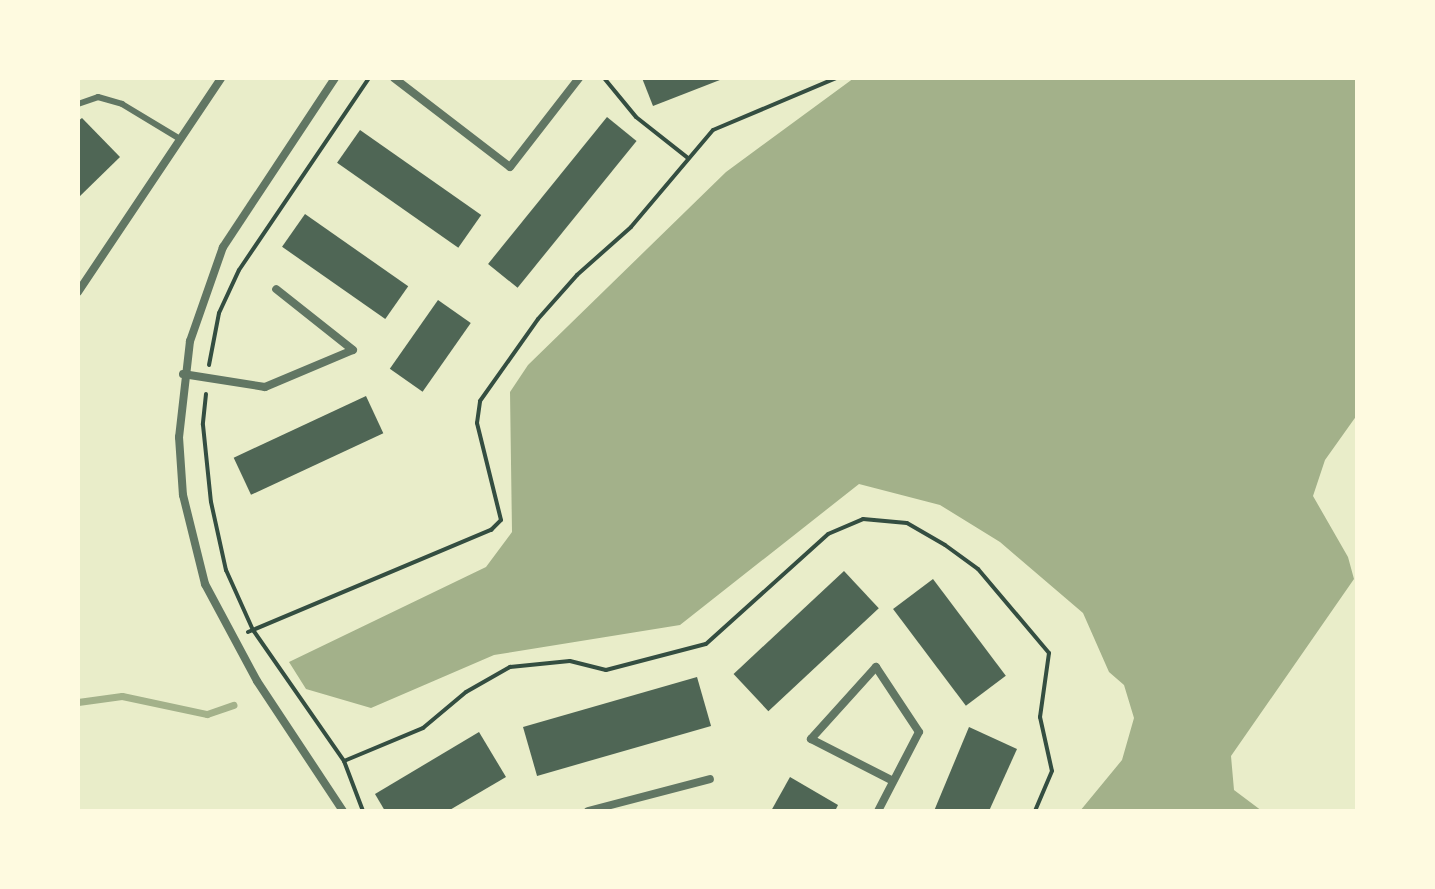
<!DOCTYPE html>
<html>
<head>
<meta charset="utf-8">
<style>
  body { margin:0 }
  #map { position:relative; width:1435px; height:889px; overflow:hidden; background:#e9edc9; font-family:"Titillium Web",sans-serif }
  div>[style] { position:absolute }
  .water>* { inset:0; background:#a3b18a }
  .stream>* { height:7px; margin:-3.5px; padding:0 3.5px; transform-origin:3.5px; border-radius:3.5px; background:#a3b18a }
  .building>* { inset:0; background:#4f6655; transform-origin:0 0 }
  .path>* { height:4px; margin:-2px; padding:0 2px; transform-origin:2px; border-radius:2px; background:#344e41 }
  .service>* { height:6px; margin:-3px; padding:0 3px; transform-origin:3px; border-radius:3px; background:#617663 }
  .minor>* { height:8px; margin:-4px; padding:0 4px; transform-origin:4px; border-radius:4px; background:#617663 }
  span { translate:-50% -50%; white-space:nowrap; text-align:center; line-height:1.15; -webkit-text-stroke:6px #fefae0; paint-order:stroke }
  .frame { position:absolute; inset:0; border:80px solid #fefae0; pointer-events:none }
</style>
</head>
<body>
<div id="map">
  <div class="water">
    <i style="clip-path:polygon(854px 78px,1357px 78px,1357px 415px,1325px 460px,1313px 496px,1348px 557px,1354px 579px,1231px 756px,1234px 790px,1262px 811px,1080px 811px,1122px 760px,1134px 718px,1124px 685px,1109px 672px,1083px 613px,1000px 542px,940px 505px,859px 484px,680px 625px,494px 655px,371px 708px,306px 689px,289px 662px,486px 567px,512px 532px,510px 392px,528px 365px,726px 172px)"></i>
  </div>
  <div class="stream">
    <i style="left:78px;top:702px;width:44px;rotate:-7.8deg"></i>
    <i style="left:122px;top:696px;width:87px;rotate:12deg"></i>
    <i style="left:207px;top:714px;width:28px;rotate:-19deg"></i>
  </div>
  <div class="building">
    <i style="clip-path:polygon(642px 78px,725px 78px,653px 106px)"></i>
    <i style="left:607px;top:117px;width:38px;height:189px;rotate:39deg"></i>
    <i style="clip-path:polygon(82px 118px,120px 157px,78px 198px,78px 121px)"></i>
    <i style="left:360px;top:130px;width:148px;height:40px;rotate:35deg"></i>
    <i style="left:305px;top:214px;width:126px;height:40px;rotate:35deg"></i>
    <i style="left:438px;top:300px;width:40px;height:84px;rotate:35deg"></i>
    <i style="left:366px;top:396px;width:41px;height:146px;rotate:65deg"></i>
    <i style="left:844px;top:571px;width:51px;height:151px;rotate:47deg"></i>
    <i style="left:933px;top:579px;width:121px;height:50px;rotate:53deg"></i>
    <i style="left:697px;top:677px;width:51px;height:181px;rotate:74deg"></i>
    <i style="clip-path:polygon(969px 727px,1017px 749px,989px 811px,934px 811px)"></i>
    <i style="clip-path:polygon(479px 732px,506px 777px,448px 811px,385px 811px,375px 794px)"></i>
    <i style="clip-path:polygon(790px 777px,838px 805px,835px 811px,771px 811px)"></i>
  </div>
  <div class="path">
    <i style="left:604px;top:78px;width:50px;rotate:50.6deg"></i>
    <i style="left:636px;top:117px;width:66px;rotate:38.3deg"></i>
    <i style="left:209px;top:365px;width:53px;rotate:-79.1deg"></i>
    <i style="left:219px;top:313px;width:47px;rotate:-65.1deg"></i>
    <i style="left:239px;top:270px;width:232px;rotate:-55.9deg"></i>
    <i style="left:206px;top:394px;width:31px;rotate:96deg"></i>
    <i style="left:203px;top:425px;width:77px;rotate:84.1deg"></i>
    <i style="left:211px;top:502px;width:70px;rotate:77.6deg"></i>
    <i style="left:226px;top:570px;width:66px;rotate:65.8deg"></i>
    <i style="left:253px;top:630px;width:160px;rotate:55.2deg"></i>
    <i style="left:344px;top:761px;width:53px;rotate:69.2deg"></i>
    <i style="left:248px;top:632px;width:264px;rotate:-22.8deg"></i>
    <i style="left:491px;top:530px;width:14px;rotate:-45deg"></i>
    <i style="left:501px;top:520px;width:100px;rotate:-103.9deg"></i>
    <i style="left:477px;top:423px;width:22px;rotate:-82deg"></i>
    <i style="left:480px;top:401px;width:100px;rotate:-54.7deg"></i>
    <i style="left:538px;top:319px;width:59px;rotate:-48.4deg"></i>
    <i style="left:577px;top:275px;width:72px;rotate:-41.6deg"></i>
    <i style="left:631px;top:227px;width:127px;rotate:-49.8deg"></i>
    <i style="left:713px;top:130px;width:134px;rotate:-22.9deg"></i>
    <i style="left:344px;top:761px;width:86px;rotate:-22.7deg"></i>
    <i style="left:423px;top:728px;width:56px;rotate:-39.9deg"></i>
    <i style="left:466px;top:692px;width:51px;rotate:-29.6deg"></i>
    <i style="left:510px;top:667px;width:60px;rotate:-5.7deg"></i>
    <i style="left:570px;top:661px;width:37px;rotate:14deg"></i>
    <i style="left:606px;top:670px;width:103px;rotate:-14.6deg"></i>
    <i style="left:706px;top:644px;width:164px;rotate:-42deg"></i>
    <i style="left:828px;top:534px;width:38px;rotate:-23deg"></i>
    <i style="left:863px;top:519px;width:44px;rotate:5.2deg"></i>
    <i style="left:907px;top:523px;width:44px;rotate:30.1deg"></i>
    <i style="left:945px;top:545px;width:41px;rotate:36deg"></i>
    <i style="left:978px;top:569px;width:110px;rotate:49.8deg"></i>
    <i style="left:1049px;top:653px;width:65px;rotate:98deg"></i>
    <i style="left:1040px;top:717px;width:55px;rotate:77.5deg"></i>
    <i style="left:1052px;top:771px;width:43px;rotate:113deg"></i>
  </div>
  <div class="service">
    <i style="left:78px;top:104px;width:21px;rotate:-19deg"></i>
    <i style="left:98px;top:97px;width:25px;rotate:16deg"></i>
    <i style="left:122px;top:104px;width:68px;rotate:31.1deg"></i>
  </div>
  <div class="minor">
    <i style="left:335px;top:78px;width:203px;rotate:123.5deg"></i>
    <i style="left:223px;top:247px;width:100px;rotate:109.3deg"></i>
    <i style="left:190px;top:341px;width:97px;rotate:96.5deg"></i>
    <i style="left:179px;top:437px;width:58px;rotate:86.1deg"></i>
    <i style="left:183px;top:495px;width:92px;rotate:76.1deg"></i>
    <i style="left:205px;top:584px;width:110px;rotate:61.8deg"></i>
    <i style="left:257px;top:681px;width:156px;rotate:56.5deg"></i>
    <i style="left:394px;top:78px;width:146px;rotate:37.5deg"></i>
    <i style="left:510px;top:167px;width:113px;rotate:-52.2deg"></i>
    <i style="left:78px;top:292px;width:257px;rotate:-56.2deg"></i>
    <i style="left:183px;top:374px;width:83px;rotate:9deg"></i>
    <i style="left:265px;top:387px;width:95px;rotate:-22.8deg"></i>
    <i style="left:353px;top:350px;width:98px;rotate:-141.6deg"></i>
    <i style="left:588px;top:811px;width:126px;rotate:-14.7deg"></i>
    <i style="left:878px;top:811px;width:89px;rotate:-62.6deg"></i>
    <i style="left:919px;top:732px;width:78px;rotate:-123.5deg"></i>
    <i style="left:876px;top:667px;width:97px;rotate:132.1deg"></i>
    <i style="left:811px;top:739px;width:92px;rotate:27.1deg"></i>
  </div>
  <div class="frame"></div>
</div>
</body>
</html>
